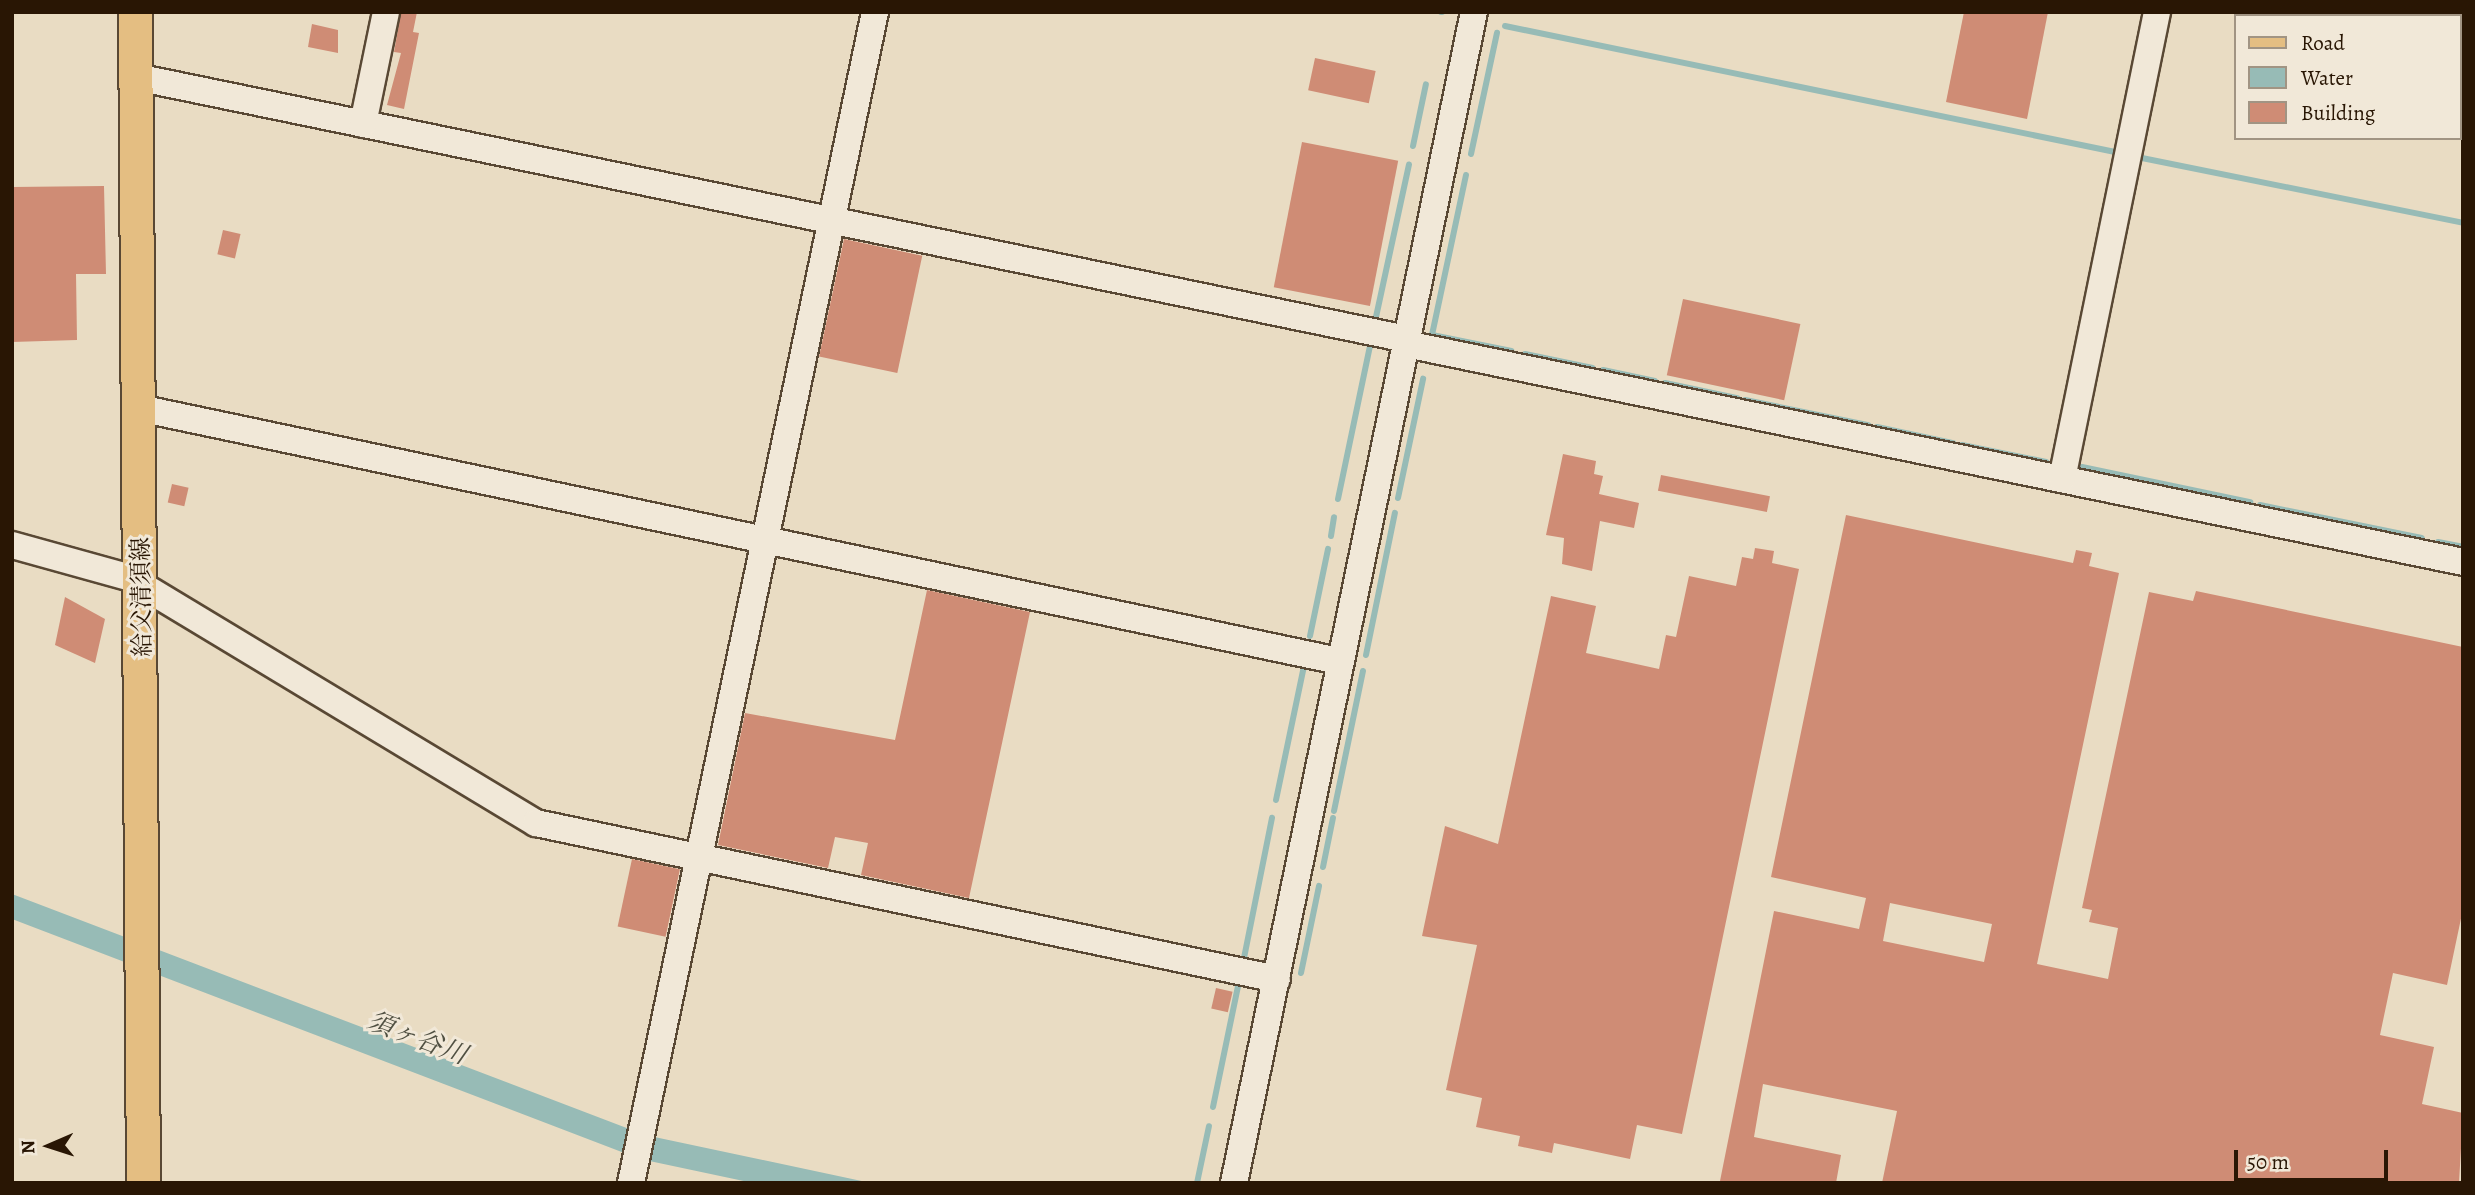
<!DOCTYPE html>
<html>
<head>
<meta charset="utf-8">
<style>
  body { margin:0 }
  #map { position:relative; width:2475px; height:1195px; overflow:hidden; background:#e9dcc3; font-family:Alegreya,"Noto Serif JP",serif }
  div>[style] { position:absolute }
  .water>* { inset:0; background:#97bbb6 }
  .stream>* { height:6px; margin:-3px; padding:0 3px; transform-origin:3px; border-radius:3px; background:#97bbb6 }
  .building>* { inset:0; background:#cf8c75; transform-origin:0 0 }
  .roads { filter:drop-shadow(2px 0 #594834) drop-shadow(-2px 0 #594834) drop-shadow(0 2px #594834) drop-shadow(0 -2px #594834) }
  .minor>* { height:26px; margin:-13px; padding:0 13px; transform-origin:13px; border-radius:13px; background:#f1e8d8 }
  .major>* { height:33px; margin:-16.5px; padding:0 16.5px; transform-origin:16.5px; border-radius:16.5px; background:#e4be82 }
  span { translate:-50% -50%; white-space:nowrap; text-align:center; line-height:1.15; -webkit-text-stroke:6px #f1e8d8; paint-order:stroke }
  .street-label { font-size:24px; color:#291604 }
  .water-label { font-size:26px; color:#505042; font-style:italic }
  .frame { position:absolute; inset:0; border:14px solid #291604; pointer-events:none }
  .legend { position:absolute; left:2234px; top:14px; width:228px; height:126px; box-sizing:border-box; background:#f1e8d8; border:2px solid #a19483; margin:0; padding:9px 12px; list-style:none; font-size:21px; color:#291604 }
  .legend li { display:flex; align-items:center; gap:14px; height:35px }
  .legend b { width:35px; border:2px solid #a19483 }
  .north { position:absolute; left:14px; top:1111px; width:70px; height:70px; -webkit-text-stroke:5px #f1e8d8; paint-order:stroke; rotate:267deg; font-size:19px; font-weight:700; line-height:28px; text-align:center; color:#291604 }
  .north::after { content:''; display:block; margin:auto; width:24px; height:32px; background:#291604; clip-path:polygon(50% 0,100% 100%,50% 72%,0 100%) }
  .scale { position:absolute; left:2234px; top:1150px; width:154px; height:32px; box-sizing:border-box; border:4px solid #291604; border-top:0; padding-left:9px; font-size:21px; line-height:24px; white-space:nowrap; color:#291604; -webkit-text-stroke:5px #f1e8d8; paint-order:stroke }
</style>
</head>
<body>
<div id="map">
  <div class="water">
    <i style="clip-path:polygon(12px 894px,645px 1135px,871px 1183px,753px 1183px,640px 1159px,12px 919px)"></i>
  </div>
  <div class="stream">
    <i style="left:1441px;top:12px;width:1px"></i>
    <i style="left:1505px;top:26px;width:628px;rotate:11.67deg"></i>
    <i style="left:1413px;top:146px;width:63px;rotate:-78.2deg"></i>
    <i style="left:1471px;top:154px;width:124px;rotate:-77.9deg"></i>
    <i style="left:2137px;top:157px;width:333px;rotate:11.4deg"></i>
    <i style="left:1466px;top:175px;width:164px;rotate:102deg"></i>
    <i style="left:1432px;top:335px;width:81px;rotate:11.4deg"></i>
    <i style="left:1376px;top:317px;width:156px;rotate:-77.8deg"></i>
    <i style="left:1525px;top:354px;width:69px;rotate:11.6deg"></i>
    <i style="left:1603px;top:370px;width:53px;rotate:11.9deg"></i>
    <i style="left:1665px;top:383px;width:74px;rotate:11.8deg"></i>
    <i style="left:1745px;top:400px;width:126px;rotate:11.5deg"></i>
    <i style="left:1877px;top:427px;width:78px;rotate:11.9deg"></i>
    <i style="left:1962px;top:445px;width:86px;rotate:11.4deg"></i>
    <i style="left:2082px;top:467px;width:172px;rotate:11.8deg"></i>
    <i style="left:1398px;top:498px;width:122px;rotate:-78.1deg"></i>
    <i style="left:1338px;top:499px;width:156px;rotate:-78.2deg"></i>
    <i style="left:2260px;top:505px;width:165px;rotate:11.5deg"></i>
    <i style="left:1331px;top:536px;width:19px;rotate:-81deg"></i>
    <i style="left:2438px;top:542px;width:25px;rotate:11deg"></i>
    <i style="left:1310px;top:636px;width:89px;rotate:-78.3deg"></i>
    <i style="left:1366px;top:655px;width:145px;rotate:-78.5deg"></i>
    <i style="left:1276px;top:800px;width:137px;rotate:-78.2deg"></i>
    <i style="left:1334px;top:811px;width:143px;rotate:-78.3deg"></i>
    <i style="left:1323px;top:867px;width:50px;rotate:-78.5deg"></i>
    <i style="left:1244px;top:958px;width:143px;rotate:-78.7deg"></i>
    <i style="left:1301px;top:973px;width:89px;rotate:-78.3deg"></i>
    <i style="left:1213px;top:1107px;width:128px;rotate:-78.3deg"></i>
    <i style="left:1197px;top:1183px;width:58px;rotate:-78.1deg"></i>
  </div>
  <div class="building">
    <i style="clip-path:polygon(401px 12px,417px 12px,413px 32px,419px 33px,404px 109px,387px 105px,401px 53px,394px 52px)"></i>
    <i style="clip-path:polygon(1964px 12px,2048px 12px,2027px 119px,1946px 102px)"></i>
    <i style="clip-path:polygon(312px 24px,338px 30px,338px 53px,308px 47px)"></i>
    <i style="left:1315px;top:58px;width:62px;height:33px;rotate:12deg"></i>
    <i style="left:1302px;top:142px;width:98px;height:148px;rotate:11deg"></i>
    <i style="clip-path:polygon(104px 186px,106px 274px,76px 274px,77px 340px,12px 342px,12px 187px)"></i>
    <i style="left:223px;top:230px;width:18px;height:25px;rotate:13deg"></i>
    <i style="left:844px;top:239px;width:80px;height:120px;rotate:12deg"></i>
    <i style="left:1683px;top:299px;width:120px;height:78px;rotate:12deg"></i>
    <i style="clip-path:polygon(1563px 454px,1596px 461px,1594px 474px,1603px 476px,1599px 494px,1639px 503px,1634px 528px,1600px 521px,1592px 571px,1562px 564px,1564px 538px,1546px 535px)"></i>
    <i style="left:1661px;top:475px;width:111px;height:16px;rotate:11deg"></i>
    <i style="left:172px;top:484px;width:17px;height:19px;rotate:13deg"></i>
    <i style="clip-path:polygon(evenodd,1846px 515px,2073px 563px,2076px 550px,2092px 553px,2089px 566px,2119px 573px,2037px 964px,2108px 979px,2118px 928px,2089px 922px,2092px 910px,2082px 908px,2149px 592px,2193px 601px,2196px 591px,2463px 647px,2463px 909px,2447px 985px,2393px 973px,2380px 1035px,2434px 1047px,2422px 1104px,2463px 1113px,2459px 1183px,1882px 1183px,1897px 1111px,1763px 1084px,1754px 1137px,1841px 1155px,1836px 1183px,1720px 1181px,1774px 911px,1859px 929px,1866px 898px,1771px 877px,1846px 515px,1890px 903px,1992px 924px,1984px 962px,1883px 941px,1890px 903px)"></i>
    <i style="clip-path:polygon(1755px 548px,1774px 551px,1772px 563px,1799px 569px,1682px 1134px,1637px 1125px,1630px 1159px,1554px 1143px,1552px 1153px,1518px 1146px,1520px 1136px,1476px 1127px,1482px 1098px,1446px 1090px,1477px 945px,1422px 936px,1445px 826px,1498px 844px,1551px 596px,1596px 606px,1586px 653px,1659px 669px,1666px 635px,1676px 637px,1689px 576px,1736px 586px,1742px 557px,1753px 559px)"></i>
    <i style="clip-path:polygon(927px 590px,1030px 612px,969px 898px,861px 875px,868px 843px,835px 837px,828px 868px,718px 845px,745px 713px,895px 740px)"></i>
    <i style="clip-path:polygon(65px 597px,105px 619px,95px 663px,55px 645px)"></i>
    <i style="left:632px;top:859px;width:49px;height:69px;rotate:12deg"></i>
    <i style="left:1216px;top:988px;width:17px;height:21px;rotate:13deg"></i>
  </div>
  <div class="roads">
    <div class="minor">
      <i style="left:136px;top:77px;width:1298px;rotate:11.65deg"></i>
      <i style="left:363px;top:124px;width:114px;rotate:-78.4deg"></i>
      <i style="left:1406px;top:344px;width:1079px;rotate:11.65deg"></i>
      <i style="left:139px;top:408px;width:1226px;rotate:11.91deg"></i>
      <i style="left:2062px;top:479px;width:477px;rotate:-78.5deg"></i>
      <i style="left:12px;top:545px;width:135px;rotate:15.5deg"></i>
      <i style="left:143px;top:586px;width:459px;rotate:31.1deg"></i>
      <i style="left:536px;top:823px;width:757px;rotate:11.89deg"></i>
      <i style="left:631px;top:1183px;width:1196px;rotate:-78.23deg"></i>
      <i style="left:1234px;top:1183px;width:1195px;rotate:-78.42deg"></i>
    </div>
    <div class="major">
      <i style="left:135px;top:12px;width:1171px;rotate:89.61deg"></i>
    </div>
  </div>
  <div class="street-label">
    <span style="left:142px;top:597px;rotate:-91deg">給父清須線</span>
  </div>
  <div class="water-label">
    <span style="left:417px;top:1038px;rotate:21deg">須ヶ谷川</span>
  </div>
  <div class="frame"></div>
  <ul class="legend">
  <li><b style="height:9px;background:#e4be82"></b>Road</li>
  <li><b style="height:19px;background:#97bbb6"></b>Water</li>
  <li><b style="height:19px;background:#cf8c75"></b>Building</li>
  </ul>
  <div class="north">N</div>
  <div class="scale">50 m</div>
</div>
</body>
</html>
